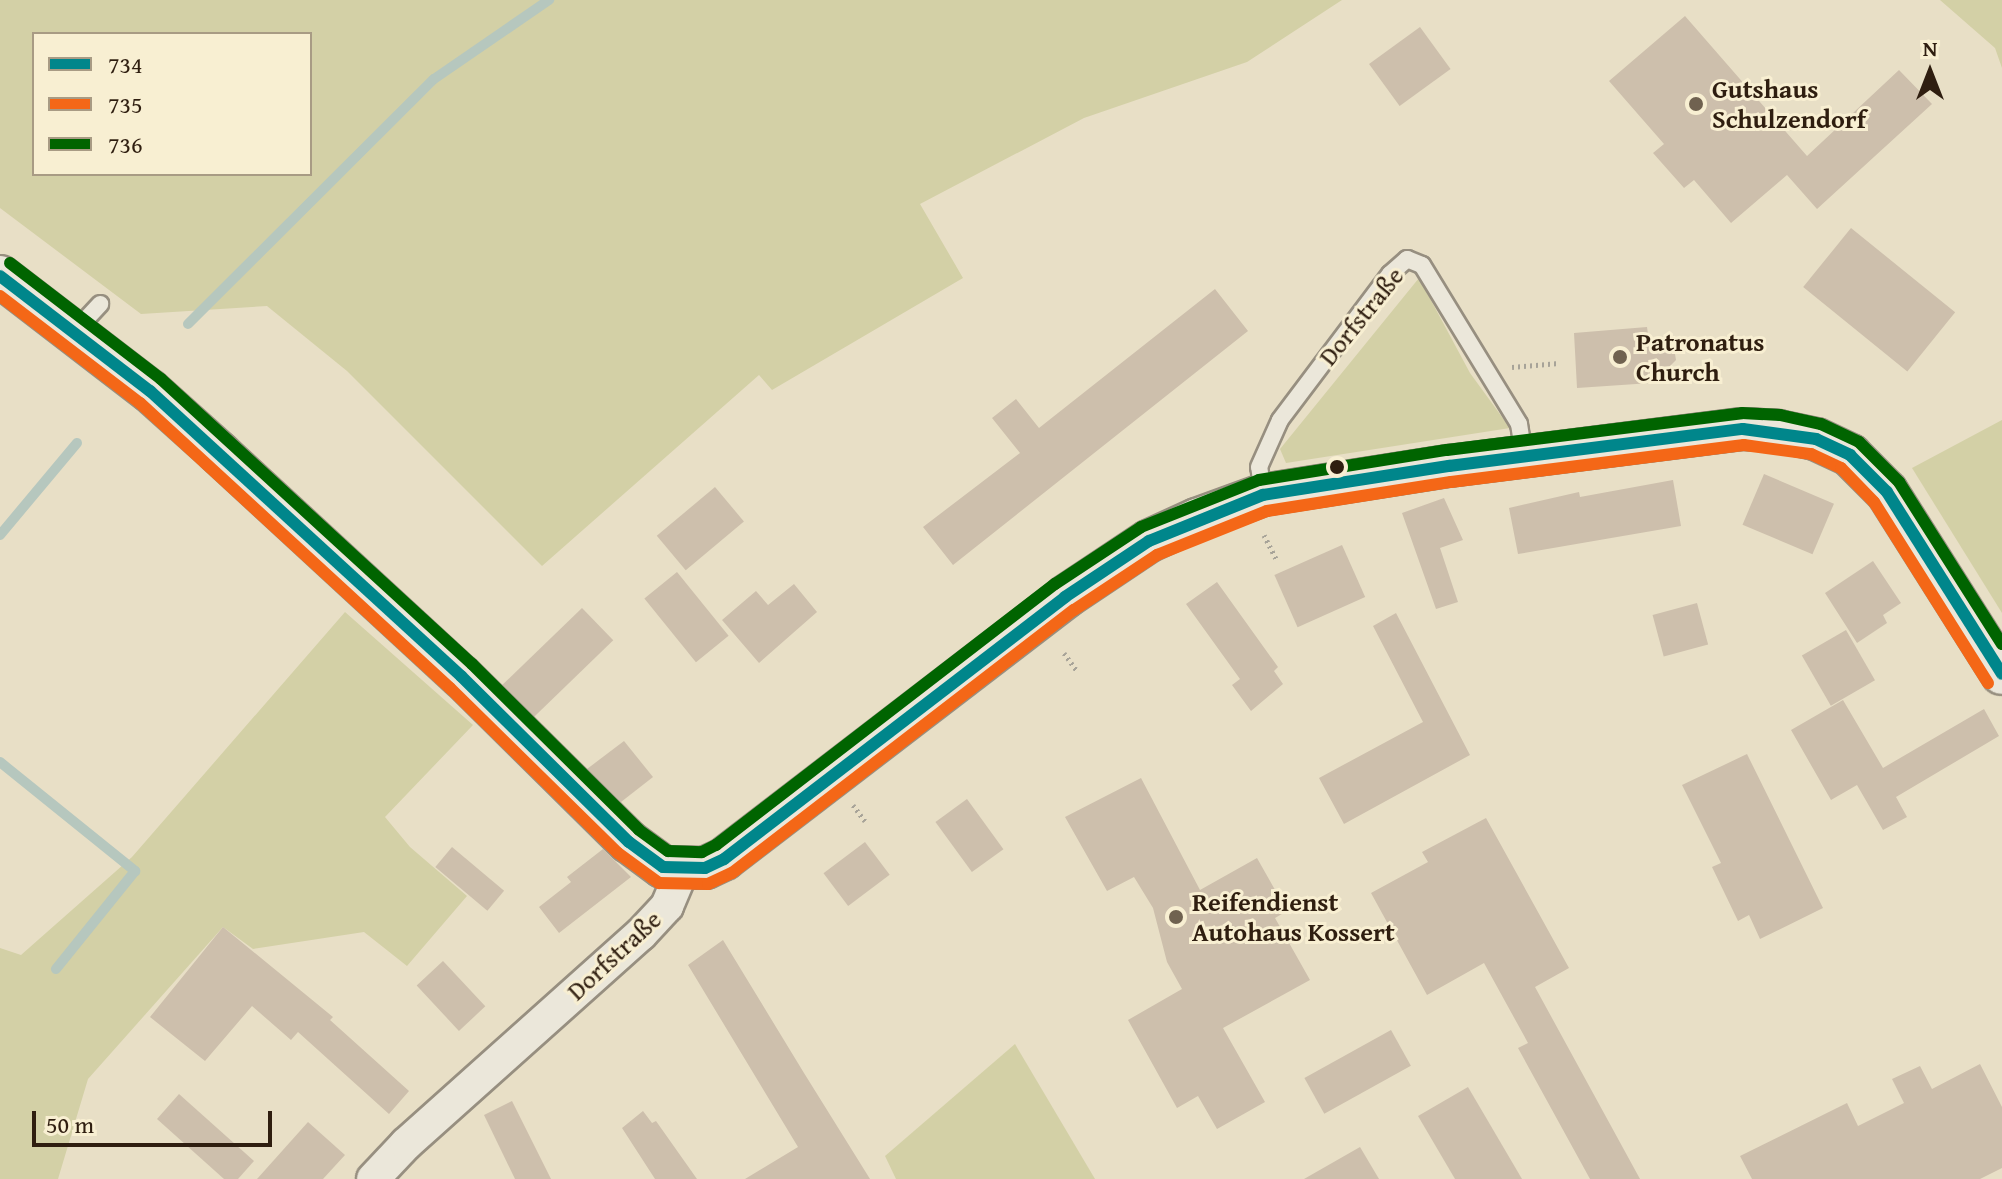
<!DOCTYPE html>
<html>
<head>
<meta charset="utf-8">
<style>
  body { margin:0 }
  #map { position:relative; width:2002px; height:1179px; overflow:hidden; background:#e8dfc6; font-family:"Gentium Book Plus",serif }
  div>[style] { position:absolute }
  .green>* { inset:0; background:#d3d0a6 }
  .stream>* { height:10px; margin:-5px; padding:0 5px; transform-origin:5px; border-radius:5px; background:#b6c7be }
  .building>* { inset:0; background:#cdbfac; transform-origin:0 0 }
  .path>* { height:5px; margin-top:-2.5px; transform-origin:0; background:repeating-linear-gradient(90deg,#a7a398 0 2px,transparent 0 6px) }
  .roads { filter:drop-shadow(2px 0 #978f80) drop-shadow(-2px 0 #978f80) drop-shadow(0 2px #978f80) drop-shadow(0 -2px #978f80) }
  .service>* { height:16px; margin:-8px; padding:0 8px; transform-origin:8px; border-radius:8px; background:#ebe7da }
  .minor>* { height:32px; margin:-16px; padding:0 16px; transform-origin:16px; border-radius:16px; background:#ebe7da }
  .tertiary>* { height:40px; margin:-20px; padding:0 20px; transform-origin:20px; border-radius:20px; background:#ebe7da }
  .bus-1>* { height:12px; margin:-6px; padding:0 6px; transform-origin:6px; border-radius:6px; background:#00868b }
  .bus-2>* { height:12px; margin:-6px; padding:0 6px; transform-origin:6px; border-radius:6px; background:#f46717 }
  .bus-3>* { height:12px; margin:-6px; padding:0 6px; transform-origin:6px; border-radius:6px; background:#006400 }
  .dots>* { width:22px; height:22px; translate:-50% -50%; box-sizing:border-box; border:4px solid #f8efd2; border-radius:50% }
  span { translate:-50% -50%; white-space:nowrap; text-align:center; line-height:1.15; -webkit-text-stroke:6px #f8efd2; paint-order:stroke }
  .poi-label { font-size:26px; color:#2f1e10; font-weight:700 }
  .left { translate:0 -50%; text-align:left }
  .street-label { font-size:26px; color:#2f1e10 }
  .legend { position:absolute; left:32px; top:32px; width:280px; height:144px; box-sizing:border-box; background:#f8efd2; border:2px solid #a89b84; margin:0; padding:10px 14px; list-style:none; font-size:24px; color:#2f1e10 }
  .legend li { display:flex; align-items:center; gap:16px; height:40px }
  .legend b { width:40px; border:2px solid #a89b84 }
  .north { position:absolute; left:1890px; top:32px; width:80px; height:80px; -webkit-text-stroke:6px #f8efd2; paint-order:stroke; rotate:0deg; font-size:22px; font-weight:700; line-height:32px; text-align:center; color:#2f1e10 }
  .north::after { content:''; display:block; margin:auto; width:28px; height:36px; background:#2f1e10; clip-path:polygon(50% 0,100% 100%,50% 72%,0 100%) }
  .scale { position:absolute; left:32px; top:1111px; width:240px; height:36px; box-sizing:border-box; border:4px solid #2f1e10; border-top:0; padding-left:10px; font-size:24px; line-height:28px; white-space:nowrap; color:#2f1e10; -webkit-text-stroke:6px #f8efd2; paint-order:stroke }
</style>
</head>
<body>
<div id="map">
  <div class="green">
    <i style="clip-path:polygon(evenodd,0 0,1342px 0,1247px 62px,1084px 118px,920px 204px,963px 278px,772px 390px,759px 375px,542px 566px,347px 371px,267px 306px,141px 314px,0 208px,0 0,34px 34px,310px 34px,310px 174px,34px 174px,34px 34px)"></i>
    <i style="clip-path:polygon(1940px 0,2002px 0,2002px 68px,1995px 48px)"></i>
    <i style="clip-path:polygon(1419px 278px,1470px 373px,1510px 428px,1286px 463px,1280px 449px)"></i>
    <i style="clip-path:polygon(2002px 420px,2002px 613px,1912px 468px)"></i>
    <i style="clip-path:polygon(345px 612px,473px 725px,385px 817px,410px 847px,467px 896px,407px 966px,364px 932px,253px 949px,223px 927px,88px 1079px,58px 1179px,0 1179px,0 948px,21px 955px,132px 857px)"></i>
    <i style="clip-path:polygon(1015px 1044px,1095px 1179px,896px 1179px,885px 1156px)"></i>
  </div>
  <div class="stream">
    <i style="left:188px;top:324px;width:347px;rotate:-44.9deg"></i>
    <i style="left:434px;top:79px;width:140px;rotate:-34.5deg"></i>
    <i style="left:0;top:535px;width:120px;rotate:-50.1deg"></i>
    <i style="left:0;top:762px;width:174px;rotate:38.9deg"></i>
    <i style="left:135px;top:871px;width:126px;rotate:128.9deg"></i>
  </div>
  <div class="building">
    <i style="clip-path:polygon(1685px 16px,1807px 156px,1899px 70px,1932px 104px,1817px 209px,1787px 175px,1731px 223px,1694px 180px,1684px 188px,1653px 153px,1664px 144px,1609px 81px)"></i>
    <i style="left:1420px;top:27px;width:52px;height:63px;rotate:54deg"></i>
    <i style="left:1851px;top:228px;width:134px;height:76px;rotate:39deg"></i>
    <i style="clip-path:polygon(1215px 289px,1248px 331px,953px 565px,923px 527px,1020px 453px,992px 418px,1016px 399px,1039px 428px)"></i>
    <i style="clip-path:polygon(1647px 327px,1649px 341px,1666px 340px,1674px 348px,1676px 360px,1667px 369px,1651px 371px,1651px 383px,1577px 388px,1574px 333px)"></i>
    <i style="left:1764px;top:474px;width:76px;height:55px;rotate:23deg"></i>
    <i style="clip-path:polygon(1673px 480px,1681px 526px,1518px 554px,1509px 508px,1579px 492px,1580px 497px)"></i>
    <i style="left:715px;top:487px;width:45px;height:76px;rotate:50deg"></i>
    <i style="clip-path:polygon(1444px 498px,1463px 540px,1440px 548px,1458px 602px,1436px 609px,1402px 513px)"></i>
    <i style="left:1342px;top:545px;width:57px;height:74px;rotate:66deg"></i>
    <i style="clip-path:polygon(1873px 561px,1901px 603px,1883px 615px,1887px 623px,1857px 643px,1825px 593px)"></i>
    <i style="left:677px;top:572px;width:82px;height:42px;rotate:51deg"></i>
    <i style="clip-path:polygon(1217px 582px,1278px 667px,1274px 671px,1283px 684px,1251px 711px,1232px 685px,1240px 679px,1186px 604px)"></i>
    <i style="clip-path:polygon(794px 584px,817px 612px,759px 663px,722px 620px,756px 591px,768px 605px)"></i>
    <i style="left:1697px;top:603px;width:43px;height:46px;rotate:75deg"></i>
    <i style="left:582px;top:608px;width:45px;height:111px;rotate:46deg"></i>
    <i style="clip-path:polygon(1396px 613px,1470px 755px,1344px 824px,1319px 778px,1423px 722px,1373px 626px)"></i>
    <i style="left:1846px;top:630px;width:58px;height:51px;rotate:60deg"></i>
    <i style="clip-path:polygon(1843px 700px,1883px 768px,1984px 709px,1999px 736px,1896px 797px,1907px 817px,1883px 830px,1857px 785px,1831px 800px,1791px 730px)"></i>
    <i style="clip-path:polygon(624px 741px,653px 777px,621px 802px,587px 769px)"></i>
    <i style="clip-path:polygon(1747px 754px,1823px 908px,1760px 939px,1749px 915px,1738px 921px,1712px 867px,1721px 863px,1682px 785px)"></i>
    <i style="clip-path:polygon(1141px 778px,1200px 890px,1257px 858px,1287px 911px,1275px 918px,1310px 980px,1223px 1028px,1265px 1102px,1217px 1129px,1198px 1096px,1177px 1108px,1128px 1020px,1182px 989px,1167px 962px,1153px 908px,1134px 877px,1107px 891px,1065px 817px)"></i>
    <i style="left:967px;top:799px;width:62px;height:39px;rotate:54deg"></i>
    <i style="clip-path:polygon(1486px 818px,1569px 968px,1535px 987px,1640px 1179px,1590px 1179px,1518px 1048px,1528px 1043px,1484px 963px,1427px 995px,1371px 893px,1428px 862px,1422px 852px)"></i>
    <i style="left:865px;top:842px;width:41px;height:52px;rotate:53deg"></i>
    <i style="left:452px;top:847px;width:68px;height:26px;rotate:40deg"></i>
    <i style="clip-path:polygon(603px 849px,631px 877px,559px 933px,539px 907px,571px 882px,567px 877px)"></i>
    <i style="clip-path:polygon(223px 927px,333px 1017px,330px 1020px,409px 1091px,389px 1114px,298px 1032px,291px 1040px,252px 1006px,205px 1061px,150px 1017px)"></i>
    <i style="clip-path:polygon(723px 940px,804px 1073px,870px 1179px,745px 1179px,798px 1147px,688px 965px)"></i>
    <i style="left:443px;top:961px;width:62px;height:36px;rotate:47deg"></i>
    <i style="left:1391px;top:1030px;width:41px;height:99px;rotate:61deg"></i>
    <i style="clip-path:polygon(1980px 1064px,2002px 1107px,2002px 1168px,1980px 1179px,1752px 1179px,1740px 1156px,1847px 1103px,1858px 1126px,1904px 1103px,1892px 1079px,1920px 1066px,1932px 1089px)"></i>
    <i style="clip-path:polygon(1468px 1087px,1522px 1179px,1455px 1179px,1418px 1116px)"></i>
    <i style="clip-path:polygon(179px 1094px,254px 1161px,238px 1179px,224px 1179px,157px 1119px)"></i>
    <i style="clip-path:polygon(512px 1101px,551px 1179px,515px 1179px,484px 1115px)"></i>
    <i style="clip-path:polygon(643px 1111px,652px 1123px,656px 1121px,697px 1179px,655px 1179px,622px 1128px)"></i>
    <i style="clip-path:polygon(308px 1122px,345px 1155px,323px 1179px,257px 1179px)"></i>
    <i style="clip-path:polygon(1360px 1147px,1379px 1179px,1304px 1179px)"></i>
  </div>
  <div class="path">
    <i style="left:1512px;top:367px;width:47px;rotate:-4.9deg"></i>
    <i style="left:1264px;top:535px;width:29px;rotate:63deg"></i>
    <i style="left:1064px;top:653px;width:22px;rotate:54deg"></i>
    <i style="left:853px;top:805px;width:20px;rotate:53deg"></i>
  </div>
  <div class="roads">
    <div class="service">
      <i style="left:75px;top:331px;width:37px;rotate:-47deg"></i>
      <i style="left:1263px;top:494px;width:27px;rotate:-98deg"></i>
      <i style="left:1259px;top:467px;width:51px;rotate:-65.9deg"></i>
      <i style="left:1280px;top:420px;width:183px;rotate:-53deg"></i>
      <i style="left:1390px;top:274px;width:23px;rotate:-41deg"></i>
      <i style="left:1407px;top:259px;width:16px;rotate:22deg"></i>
      <i style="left:1422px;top:265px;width:186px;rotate:58.6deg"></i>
      <i style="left:1519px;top:424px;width:31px;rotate:81deg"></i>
    </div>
    <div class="minor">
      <i style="left:373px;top:1179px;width:48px;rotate:-46.7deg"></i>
      <i style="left:406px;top:1144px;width:315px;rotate:-41.8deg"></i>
      <i style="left:641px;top:934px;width:38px;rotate:-47deg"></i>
      <i style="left:667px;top:906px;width:39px;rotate:-67deg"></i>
    </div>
    <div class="tertiary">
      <i style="left:0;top:276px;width:189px;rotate:37.5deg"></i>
      <i style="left:150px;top:391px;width:93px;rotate:41.9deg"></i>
      <i style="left:219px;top:453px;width:329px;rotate:42.7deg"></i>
      <i style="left:461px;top:676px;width:236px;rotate:44.7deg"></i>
      <i style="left:629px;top:842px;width:42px;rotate:36.3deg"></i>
      <i style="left:663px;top:867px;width:42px;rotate:1.4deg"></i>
      <i style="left:705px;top:868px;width:21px;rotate:-25deg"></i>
      <i style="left:724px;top:859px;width:430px;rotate:-37.5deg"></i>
      <i style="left:1065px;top:597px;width:101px;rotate:-33.7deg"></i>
      <i style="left:1149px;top:541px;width:53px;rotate:-24.6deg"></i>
      <i style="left:1197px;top:519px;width:70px;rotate:-20deg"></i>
      <i style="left:1263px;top:495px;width:188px;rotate:-8.9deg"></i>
      <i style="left:1449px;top:466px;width:296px;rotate:-7.2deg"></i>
      <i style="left:1743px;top:429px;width:35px;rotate:3deg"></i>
      <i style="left:1778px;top:431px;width:39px;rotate:12deg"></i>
      <i style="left:1816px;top:439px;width:38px;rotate:25deg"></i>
      <i style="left:1850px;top:455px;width:52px;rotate:45deg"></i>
      <i style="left:1887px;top:492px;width:215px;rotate:57.7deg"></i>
    </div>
  </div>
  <div class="bus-1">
    <i style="left:0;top:276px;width:189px;rotate:37.5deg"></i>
    <i style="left:150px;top:391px;width:422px;rotate:42.5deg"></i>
    <i style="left:461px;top:676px;width:236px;rotate:44.7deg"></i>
    <i style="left:629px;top:842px;width:42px;rotate:36.3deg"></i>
    <i style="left:663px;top:867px;width:42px;rotate:1.4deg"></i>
    <i style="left:705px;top:868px;width:21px;rotate:-25deg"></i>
    <i style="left:724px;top:859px;width:430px;rotate:-37.5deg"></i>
    <i style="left:1065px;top:597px;width:101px;rotate:-33.7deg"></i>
    <i style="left:1149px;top:541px;width:123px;rotate:-22deg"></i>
    <i style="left:1263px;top:495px;width:188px;rotate:-8.9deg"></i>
    <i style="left:1449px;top:466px;width:296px;rotate:-7.2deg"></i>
    <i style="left:1743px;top:429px;width:74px;rotate:7.8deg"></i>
    <i style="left:1816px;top:439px;width:38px;rotate:25deg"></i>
    <i style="left:1850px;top:455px;width:52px;rotate:45deg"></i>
    <i style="left:1887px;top:492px;width:215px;rotate:57.7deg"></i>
  </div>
  <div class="bus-2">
    <i style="left:0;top:296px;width:176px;rotate:37.4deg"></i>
    <i style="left:140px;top:403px;width:421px;rotate:42.6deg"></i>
    <i style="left:450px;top:688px;width:235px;rotate:44.5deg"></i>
    <i style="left:618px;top:853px;width:51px;rotate:36.2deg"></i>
    <i style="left:659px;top:883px;width:49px;rotate:1.2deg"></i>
    <i style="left:708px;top:884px;width:26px;rotate:-25deg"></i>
    <i style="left:732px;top:873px;width:431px;rotate:-37.6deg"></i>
    <i style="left:1074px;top:610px;width:100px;rotate:-33.5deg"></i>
    <i style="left:1157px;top:555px;width:118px;rotate:-21.8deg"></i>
    <i style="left:1267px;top:511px;width:186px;rotate:-9deg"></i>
    <i style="left:1451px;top:482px;width:295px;rotate:-7.2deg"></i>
    <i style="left:1744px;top:445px;width:68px;rotate:7.7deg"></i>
    <i style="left:1811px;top:454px;width:33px;rotate:25deg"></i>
    <i style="left:1841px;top:468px;width:47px;rotate:45.9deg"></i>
    <i style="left:1874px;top:502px;width:214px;rotate:57.8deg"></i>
  </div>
  <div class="bus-3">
    <i style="left:10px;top:263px;width:190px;rotate:37.5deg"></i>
    <i style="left:161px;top:379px;width:422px;rotate:42.5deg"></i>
    <i style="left:472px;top:664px;width:235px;rotate:44.8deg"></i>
    <i style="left:639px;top:830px;width:36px;rotate:36deg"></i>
    <i style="left:668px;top:851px;width:34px;rotate:2deg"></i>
    <i style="left:702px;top:852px;width:16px;rotate:-27deg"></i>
    <i style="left:716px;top:845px;width:428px;rotate:-37.6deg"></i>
    <i style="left:1055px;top:584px;width:103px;rotate:-33.5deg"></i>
    <i style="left:1141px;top:527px;width:127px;rotate:-21.7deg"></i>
    <i style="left:1259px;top:480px;width:190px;rotate:-9.1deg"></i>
    <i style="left:1447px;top:450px;width:297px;rotate:-7.1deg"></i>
    <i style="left:1742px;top:413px;width:38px;rotate:3deg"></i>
    <i style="left:1780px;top:415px;width:42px;rotate:12.4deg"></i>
    <i style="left:1821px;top:424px;width:42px;rotate:25.3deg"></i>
    <i style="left:1859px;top:442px;width:57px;rotate:45deg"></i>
    <i style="left:1899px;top:482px;width:192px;rotate:57.6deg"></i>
  </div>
  <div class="dots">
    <i style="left:1696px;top:104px;background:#706250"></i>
    <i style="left:1620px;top:357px;background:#706250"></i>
    <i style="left:1337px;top:467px;background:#2f1e10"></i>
    <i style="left:1176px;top:917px;background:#706250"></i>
  </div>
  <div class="poi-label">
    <span class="left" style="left:1712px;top:104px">Gutshaus<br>Schulzendorf</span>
    <span class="left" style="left:1636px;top:357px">Patronatus<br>Church</span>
    <span class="left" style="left:1192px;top:917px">Reifendienst<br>Autohaus Kossert</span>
  </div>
  <div class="street-label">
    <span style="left:1361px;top:316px;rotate:-51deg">Dorfstraße</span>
    <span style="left:614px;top:955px;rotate:-43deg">Dorfstraße</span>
  </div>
  <ul class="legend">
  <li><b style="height:10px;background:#00868b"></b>734</li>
  <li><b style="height:10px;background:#f46717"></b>735</li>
  <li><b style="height:10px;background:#006400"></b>736</li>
  </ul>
  <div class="north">N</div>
  <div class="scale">50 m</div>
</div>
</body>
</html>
